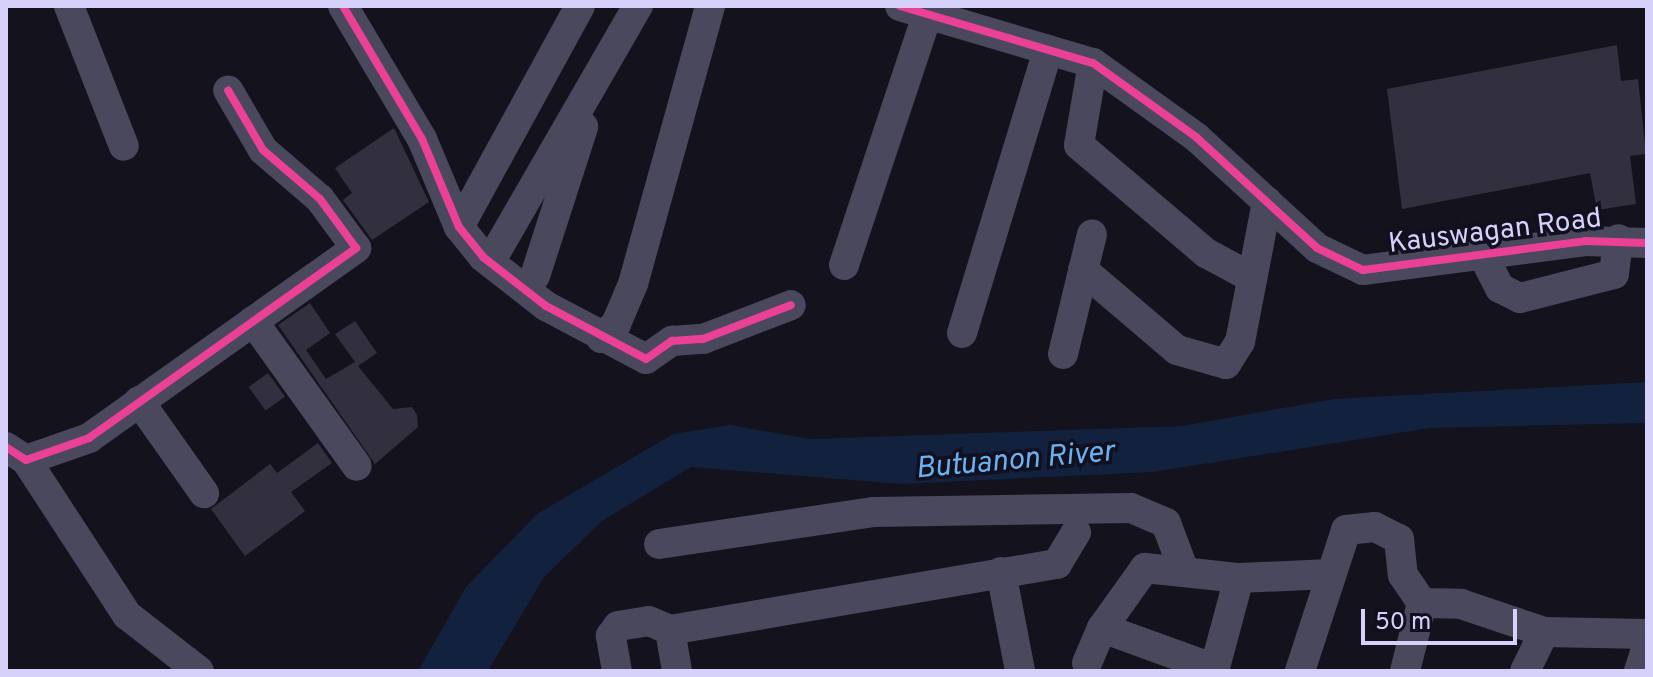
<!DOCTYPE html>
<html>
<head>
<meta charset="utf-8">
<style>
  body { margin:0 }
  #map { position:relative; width:1653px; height:677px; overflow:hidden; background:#14121c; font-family:Overpass,sans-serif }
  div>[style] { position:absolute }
  .water>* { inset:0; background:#11213e }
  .building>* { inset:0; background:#32303e; transform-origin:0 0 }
  .minor>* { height:30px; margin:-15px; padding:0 15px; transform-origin:15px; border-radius:15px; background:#49485c }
  .cycleway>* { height:8px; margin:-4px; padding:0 4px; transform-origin:4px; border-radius:4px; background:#ea4096 }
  span { translate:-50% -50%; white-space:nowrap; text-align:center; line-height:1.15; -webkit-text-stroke:7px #120f1f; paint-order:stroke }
  .street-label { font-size:28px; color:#d6d1fb }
  .water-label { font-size:30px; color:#68b2f2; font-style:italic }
  .frame { position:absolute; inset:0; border:8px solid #d6d1fb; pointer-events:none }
  .scale { position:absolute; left:1361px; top:609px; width:156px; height:36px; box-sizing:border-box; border:4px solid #d6d1fb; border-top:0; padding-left:10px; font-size:24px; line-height:28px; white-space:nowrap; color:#d6d1fb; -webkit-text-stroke:6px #120f1f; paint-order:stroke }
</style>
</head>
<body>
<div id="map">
  <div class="water">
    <i style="clip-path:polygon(1647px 382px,1647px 423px,1430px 428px,1153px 472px,902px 484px,691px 467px,602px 521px,544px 577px,488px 671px,418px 671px,466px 587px,537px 514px,673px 434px,730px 425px,811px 439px,1182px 426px,1334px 399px)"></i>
  </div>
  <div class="building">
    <i style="clip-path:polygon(1617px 45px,1621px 81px,1638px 79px,1646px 154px,1630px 156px,1636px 204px,1597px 210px,1590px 173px,1402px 209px,1387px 89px)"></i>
    <i style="clip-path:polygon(394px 128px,429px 202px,372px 240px,343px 200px,352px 193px,335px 168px)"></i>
    <i style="clip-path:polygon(310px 303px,330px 333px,306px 350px,326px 379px,355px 362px,335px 334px,355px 321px,377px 353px,358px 366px,393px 409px,412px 407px,417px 415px,418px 427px,375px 464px,278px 325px)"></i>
    <i style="left:268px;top:373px;width:29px;height:24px;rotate:54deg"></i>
    <i style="clip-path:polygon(318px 443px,332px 463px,291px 492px,305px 511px,245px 556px,211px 509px,270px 464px,277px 473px)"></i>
  </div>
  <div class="minor">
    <i style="left:69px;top:6px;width:150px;rotate:68.6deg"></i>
    <i style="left:343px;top:6px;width:155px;rotate:59.3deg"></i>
    <i style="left:422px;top:139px;width:95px;rotate:67.2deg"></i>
    <i style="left:459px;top:227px;width:38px;rotate:51deg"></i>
    <i style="left:483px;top:257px;width:80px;rotate:37.9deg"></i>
    <i style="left:546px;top:306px;width:113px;rotate:27.9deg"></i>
    <i style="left:646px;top:359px;width:32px;rotate:-35deg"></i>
    <i style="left:672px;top:341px;width:31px;rotate:-4deg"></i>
    <i style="left:703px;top:339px;width:94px;rotate:-21.1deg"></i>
    <i style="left:900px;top:6px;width:201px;rotate:16.5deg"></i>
    <i style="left:1093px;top:63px;width:127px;rotate:35.7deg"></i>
    <i style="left:1196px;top:137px;width:164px;rotate:42.5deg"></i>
    <i style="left:1317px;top:248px;width:51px;rotate:25.6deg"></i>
    <i style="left:1363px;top:270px;width:224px;rotate:-7.4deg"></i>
    <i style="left:1585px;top:241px;width:62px;rotate:1.8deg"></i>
    <i style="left:1093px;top:63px;width:83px;rotate:99.7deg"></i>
    <i style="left:1079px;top:145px;width:167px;rotate:40.4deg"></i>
    <i style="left:1206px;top:253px;width:47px;rotate:28.2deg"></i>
    <i style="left:459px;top:227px;width:252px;rotate:-61.3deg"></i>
    <i style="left:497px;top:250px;width:282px;rotate:-60deg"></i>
    <i style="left:1484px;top:257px;width:35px;rotate:63deg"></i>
    <i style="left:1500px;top:288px;width:22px;rotate:27deg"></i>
    <i style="left:1520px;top:298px;width:97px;rotate:-14.3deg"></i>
    <i style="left:1614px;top:274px;width:35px;rotate:-83deg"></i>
    <i style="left:844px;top:265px;width:266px;rotate:-71.6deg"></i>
    <i style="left:1083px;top:270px;width:123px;rotate:40.4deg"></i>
    <i style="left:1177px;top:350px;width:51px;rotate:15.9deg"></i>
    <i style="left:1226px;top:364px;width:26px;rotate:-58deg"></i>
    <i style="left:1240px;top:342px;width:143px;rotate:-79.1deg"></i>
    <i style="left:535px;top:276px;width:157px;rotate:-72.1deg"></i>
    <i style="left:253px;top:321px;width:178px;rotate:54.4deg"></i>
    <i style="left:962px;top:333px;width:296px;rotate:-73.1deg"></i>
    <i style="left:601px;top:338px;width:21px;rotate:-43deg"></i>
    <i style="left:616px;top:324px;width:43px;rotate:-67deg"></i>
    <i style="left:633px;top:284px;width:288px;rotate:-74.5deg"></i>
    <i style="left:1063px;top:354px;width:123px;rotate:-76.4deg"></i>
    <i style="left:139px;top:401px;width:113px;rotate:54.8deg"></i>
    <i style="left:6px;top:447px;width:24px;rotate:33deg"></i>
    <i style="left:26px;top:460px;width:185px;rotate:56.9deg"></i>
    <i style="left:127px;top:615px;width:91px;rotate:37.9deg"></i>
    <i style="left:26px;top:460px;width:67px;rotate:-19.2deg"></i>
    <i style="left:89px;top:438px;width:328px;rotate:-35.4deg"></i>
    <i style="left:356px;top:248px;width:61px;rotate:-126.3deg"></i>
    <i style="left:320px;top:199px;width:75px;rotate:-139.3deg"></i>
    <i style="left:263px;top:150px;width:69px;rotate:-120.3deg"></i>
    <i style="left:659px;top:544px;width:216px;rotate:-8.5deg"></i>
    <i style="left:873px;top:512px;width:258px;rotate:-0.9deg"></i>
    <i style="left:1131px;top:508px;width:38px;rotate:23deg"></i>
    <i style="left:1166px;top:523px;width:51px;rotate:69.4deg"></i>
    <i style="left:1001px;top:572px;width:101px;rotate:79.1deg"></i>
    <i style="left:1422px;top:603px;width:39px;rotate:1deg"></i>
    <i style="left:1461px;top:604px;width:88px;rotate:18.6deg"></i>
    <i style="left:1544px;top:632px;width:103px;rotate:1.1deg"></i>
    <i style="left:1102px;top:628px;width:120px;rotate:19.9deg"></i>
    <i style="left:670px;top:630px;width:42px;rotate:80.3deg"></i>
    <i style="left:1087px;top:663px;width:38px;rotate:-67deg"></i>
    <i style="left:1102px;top:628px;width:74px;rotate:-54.4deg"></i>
    <i style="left:1145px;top:568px;width:95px;rotate:6.1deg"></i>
    <i style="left:1239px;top:578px;width:91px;rotate:-2.5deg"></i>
    <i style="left:617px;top:671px;width:36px;rotate:-100deg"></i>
    <i style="left:611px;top:636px;width:12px;rotate:-55deg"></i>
    <i style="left:618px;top:626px;width:31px;rotate:-9deg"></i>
    <i style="left:649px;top:621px;width:23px;rotate:23deg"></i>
    <i style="left:670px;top:630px;width:393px;rotate:-9.7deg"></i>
    <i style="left:1057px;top:564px;width:37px;rotate:-59deg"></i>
    <i style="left:1214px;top:671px;width:96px;rotate:-75deg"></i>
    <i style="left:1300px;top:671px;width:148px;rotate:-71.9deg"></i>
    <i style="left:1346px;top:530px;width:29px;rotate:-6deg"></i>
    <i style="left:1375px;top:527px;width:27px;rotate:27deg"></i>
    <i style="left:1399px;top:539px;width:36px;rotate:84deg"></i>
    <i style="left:1403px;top:575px;width:34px;rotate:56deg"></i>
    <i style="left:1422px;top:603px;width:70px;rotate:104deg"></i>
    <i style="left:1525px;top:671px;width:43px;rotate:-64deg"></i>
    <i style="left:1639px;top:671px;width:25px;rotate:-72deg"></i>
  </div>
  <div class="cycleway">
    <i style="left:343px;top:6px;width:155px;rotate:59.3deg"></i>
    <i style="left:422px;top:139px;width:95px;rotate:67.2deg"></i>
    <i style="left:459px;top:227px;width:38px;rotate:51deg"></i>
    <i style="left:483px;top:257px;width:80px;rotate:37.9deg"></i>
    <i style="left:546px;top:306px;width:113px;rotate:27.9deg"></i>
    <i style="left:646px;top:359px;width:32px;rotate:-35deg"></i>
    <i style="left:672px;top:341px;width:31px;rotate:-4deg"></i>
    <i style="left:703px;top:339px;width:94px;rotate:-21.1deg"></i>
    <i style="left:900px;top:6px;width:201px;rotate:16.5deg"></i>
    <i style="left:1093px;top:63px;width:127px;rotate:35.7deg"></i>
    <i style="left:1196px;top:137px;width:164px;rotate:42.5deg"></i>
    <i style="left:1317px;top:248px;width:51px;rotate:25.6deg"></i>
    <i style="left:1363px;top:270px;width:224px;rotate:-7.4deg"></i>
    <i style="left:1585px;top:241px;width:62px;rotate:1.8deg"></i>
    <i style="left:6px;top:447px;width:24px;rotate:33deg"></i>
    <i style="left:26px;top:460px;width:67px;rotate:-19.2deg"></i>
    <i style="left:89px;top:438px;width:328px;rotate:-35.4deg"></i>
    <i style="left:356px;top:248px;width:61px;rotate:-126.3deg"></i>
    <i style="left:320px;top:199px;width:75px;rotate:-139.3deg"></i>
    <i style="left:263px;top:150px;width:69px;rotate:-120.3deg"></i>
  </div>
  <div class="street-label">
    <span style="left:1495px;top:232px;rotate:-7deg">Kauswagan Road</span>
  </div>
  <div class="water-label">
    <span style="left:1015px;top:462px;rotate:-5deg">Butuanon River</span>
  </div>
  <div class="frame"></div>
  <div class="scale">50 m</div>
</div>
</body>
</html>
